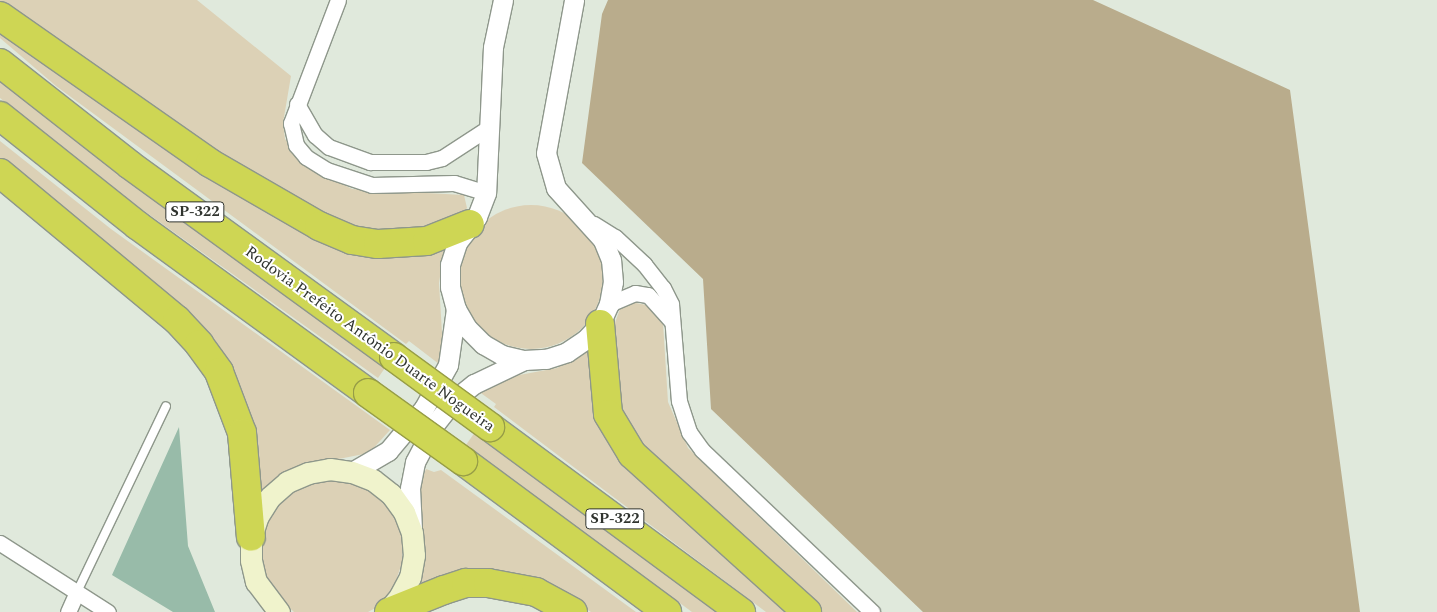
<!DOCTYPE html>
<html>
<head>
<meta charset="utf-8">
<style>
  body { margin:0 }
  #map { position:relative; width:1437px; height:612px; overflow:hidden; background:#e0e9dc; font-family:Spectral,serif }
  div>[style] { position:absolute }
  .green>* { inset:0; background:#dcd1b6 }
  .round { border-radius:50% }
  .forest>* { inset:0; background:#b9ac8c }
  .building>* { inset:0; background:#98bba9 }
  .roads { filter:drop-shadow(1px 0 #8e978b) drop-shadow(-1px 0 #8e978b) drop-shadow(0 1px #8e978b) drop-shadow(0 -1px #8e978b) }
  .service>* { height:8px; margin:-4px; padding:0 4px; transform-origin:4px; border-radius:4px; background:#fff }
  .minor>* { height:15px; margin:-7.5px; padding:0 7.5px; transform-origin:7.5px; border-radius:7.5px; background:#fff }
  .tertiary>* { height:19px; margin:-9.5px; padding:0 9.5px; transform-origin:9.5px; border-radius:9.5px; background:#fff }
  .secondary>* { height:21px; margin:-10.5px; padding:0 10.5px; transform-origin:10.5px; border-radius:10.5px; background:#f0f3cc }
  .motorway>* { height:28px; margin:-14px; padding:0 14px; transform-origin:14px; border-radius:14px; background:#ced654 }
  .bridges { filter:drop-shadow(1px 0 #979d47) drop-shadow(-1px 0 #979d47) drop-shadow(0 1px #979d47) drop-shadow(0 -1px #979d47) }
  .motorway-bridge>* { height:28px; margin:-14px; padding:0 14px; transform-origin:14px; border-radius:14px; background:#ced654 }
  span { translate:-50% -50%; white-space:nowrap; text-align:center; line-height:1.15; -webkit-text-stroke:4px #fff; paint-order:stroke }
  .shield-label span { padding:1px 4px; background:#fff; border:1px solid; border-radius:4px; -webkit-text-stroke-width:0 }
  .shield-label { font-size:15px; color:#30342f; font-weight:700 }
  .street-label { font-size:16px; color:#30342f }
</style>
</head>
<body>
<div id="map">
  <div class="green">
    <i style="clip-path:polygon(0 0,197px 0,291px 76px,283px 123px,285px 139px,305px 165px,352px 189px,464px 195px,467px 208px,456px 221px,393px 235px,347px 227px,247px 173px,0 6px)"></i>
    <i style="clip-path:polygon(0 28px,295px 226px,445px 246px,439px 283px,443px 349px,439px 364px,409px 341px,406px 344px,56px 86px,0 38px)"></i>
    <i style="clip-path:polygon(0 78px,387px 365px,378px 378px,126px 198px,49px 138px,0 98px)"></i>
    <i style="clip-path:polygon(0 141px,111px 229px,390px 430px,369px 453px,303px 466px,257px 500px,240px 398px,0 163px)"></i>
    <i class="round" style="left:459px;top:205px;width:144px;height:144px"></i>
    <i style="clip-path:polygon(631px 302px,646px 305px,657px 311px,663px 323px,668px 402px,688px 448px,857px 612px,821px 612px,639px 450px,615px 402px,610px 337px,621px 306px)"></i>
    <i style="clip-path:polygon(589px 350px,598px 413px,792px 612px,766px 612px,494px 407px,496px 404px,478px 391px,514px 376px,557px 368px)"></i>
    <i style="clip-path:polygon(475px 432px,721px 612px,692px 612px,466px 445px)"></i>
    <i style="clip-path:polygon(426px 469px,434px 472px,441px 470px,636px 612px,591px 612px,553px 588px,415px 589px,420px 484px)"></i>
    <i style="clip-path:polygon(337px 479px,359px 485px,378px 497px,393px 514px,402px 537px,402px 563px,394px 586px,379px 606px,368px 612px,294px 612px,269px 589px,261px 568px,259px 545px,264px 523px,276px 504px,293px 489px,314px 481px)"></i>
  </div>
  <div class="forest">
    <i style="clip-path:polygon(608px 0,1093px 0,1290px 90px,1360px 612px,923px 612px,711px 409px,703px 279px,582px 163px,602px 14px)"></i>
  </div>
  <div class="building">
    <i style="clip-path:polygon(179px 427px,188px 546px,215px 612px,173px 612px,112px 575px)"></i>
  </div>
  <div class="roads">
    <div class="service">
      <i style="left:76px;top:594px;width:208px;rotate:-64.4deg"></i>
    </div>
    <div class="minor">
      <i style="left:338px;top:0;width:132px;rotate:110.9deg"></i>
      <i style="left:291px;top:123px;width:23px;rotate:77deg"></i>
      <i style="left:296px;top:145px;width:16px;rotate:50deg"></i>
      <i style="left:306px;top:157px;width:25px;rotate:32deg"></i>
      <i style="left:327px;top:170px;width:47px;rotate:18.4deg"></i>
      <i style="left:372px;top:185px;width:82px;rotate:-1.4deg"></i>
      <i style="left:454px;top:183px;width:34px;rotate:17deg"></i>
      <i style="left:297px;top:104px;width:36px;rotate:60deg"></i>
      <i style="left:315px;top:135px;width:18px;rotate:41deg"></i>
      <i style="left:329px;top:147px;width:44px;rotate:20.1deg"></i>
      <i style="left:370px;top:162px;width:56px"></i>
      <i style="left:426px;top:162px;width:16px;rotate:-14deg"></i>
      <i style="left:442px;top:158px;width:55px;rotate:-33.1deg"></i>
      <i style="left:594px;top:224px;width:25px;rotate:32deg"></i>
      <i style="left:615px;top:237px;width:40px;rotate:43deg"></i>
      <i style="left:644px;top:264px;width:31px;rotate:52deg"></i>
      <i style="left:663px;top:288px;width:18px;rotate:63deg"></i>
      <i style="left:671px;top:304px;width:97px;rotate:85.3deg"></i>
      <i style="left:679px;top:401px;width:33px;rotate:72deg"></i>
      <i style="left:689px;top:432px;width:22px;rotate:54deg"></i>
      <i style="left:702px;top:450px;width:235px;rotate:43.6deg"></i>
      <i style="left:609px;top:304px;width:28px;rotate:-23deg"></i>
      <i style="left:635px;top:293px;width:13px;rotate:9deg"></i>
      <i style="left:648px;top:295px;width:36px;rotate:48deg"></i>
      <i style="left:0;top:543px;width:128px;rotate:32.6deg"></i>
      <i style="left:68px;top:612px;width:20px;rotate:-66deg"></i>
    </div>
    <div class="tertiary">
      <i style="left:503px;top:0;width:48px;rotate:102deg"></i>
      <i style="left:493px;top:47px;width:146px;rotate:92.7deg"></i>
      <i style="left:486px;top:193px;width:26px;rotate:111deg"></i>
      <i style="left:477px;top:217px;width:33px;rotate:128deg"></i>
      <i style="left:457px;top:243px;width:23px;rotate:108deg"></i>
      <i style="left:450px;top:265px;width:22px;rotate:90deg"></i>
      <i style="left:450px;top:287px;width:23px;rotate:75deg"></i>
      <i style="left:456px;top:309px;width:22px;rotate:60deg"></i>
      <i style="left:467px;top:328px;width:23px;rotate:45deg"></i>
      <i style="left:483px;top:344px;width:22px;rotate:30deg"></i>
      <i style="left:502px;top:355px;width:23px;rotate:13deg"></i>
      <i style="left:524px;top:360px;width:22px;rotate:-3deg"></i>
      <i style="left:546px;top:359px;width:22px;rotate:-18deg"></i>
      <i style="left:567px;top:352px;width:22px;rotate:-34deg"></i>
      <i style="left:585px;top:340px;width:22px;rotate:-47deg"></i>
      <i style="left:600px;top:324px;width:22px;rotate:-66deg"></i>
      <i style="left:609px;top:304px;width:22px;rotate:-80deg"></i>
      <i style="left:613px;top:282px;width:22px;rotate:-95deg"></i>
      <i style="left:611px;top:260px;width:22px;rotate:-112deg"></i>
      <i style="left:603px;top:240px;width:70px;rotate:-132.1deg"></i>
      <i style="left:556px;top:188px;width:36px;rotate:-106deg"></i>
      <i style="left:546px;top:153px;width:156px;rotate:-79.6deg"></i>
      <i style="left:352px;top:472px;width:42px;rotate:-30.3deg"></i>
      <i style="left:388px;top:451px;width:56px;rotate:-50.1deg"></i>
      <i style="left:424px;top:408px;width:49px;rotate:-60.8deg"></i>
      <i style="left:448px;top:365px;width:57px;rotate:-81.9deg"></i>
      <i style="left:412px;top:529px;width:41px;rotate:-92.8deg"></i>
      <i style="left:410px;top:488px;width:26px;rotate:-79deg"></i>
      <i style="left:415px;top:462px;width:43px;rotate:-62.2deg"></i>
      <i style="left:435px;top:424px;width:31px;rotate:-52deg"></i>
      <i style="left:454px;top:400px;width:26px;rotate:-39deg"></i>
      <i style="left:474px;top:384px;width:55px;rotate:-25.6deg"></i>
    </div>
    <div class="secondary">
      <i style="left:279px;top:612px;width:38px;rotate:-127deg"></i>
      <i style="left:256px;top:582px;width:23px;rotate:-103deg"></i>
      <i style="left:251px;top:560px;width:23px;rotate:-90deg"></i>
      <i style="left:251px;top:537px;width:22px;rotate:-72deg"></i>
      <i style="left:258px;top:516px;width:22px;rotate:-58deg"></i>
      <i style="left:270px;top:497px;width:23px;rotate:-41deg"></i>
      <i style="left:287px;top:482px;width:23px;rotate:-23deg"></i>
      <i style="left:308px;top:473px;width:22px;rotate:-10deg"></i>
      <i style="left:330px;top:469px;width:22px;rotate:8deg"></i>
      <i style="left:352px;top:472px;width:22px;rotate:21deg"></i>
      <i style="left:373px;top:480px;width:23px;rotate:38deg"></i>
      <i style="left:391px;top:494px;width:22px;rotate:54deg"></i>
      <i style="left:404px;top:512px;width:22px;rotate:69deg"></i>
      <i style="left:412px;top:533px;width:22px;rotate:85deg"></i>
      <i style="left:414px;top:555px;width:22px;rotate:100deg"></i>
      <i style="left:410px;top:577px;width:21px;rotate:118deg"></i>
      <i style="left:400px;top:596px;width:21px;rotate:129deg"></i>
    </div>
    <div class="motorway">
      <i style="left:0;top:16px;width:256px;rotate:35deg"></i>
      <i style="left:210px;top:163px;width:126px;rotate:30deg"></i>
      <i style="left:319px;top:226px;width:36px;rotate:23deg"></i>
      <i style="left:352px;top:240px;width:26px;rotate:9deg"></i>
      <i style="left:378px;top:244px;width:49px;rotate:-3.5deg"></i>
      <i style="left:427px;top:241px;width:46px;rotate:-21.6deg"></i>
      <i style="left:0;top:63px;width:165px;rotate:38.1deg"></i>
      <i style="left:130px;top:165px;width:326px;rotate:36deg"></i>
      <i style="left:0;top:116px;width:175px;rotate:38.5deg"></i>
      <i style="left:137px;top:225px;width:286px;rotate:36deg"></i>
      <i style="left:0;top:173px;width:230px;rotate:39.7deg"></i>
      <i style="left:177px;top:320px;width:33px;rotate:47deg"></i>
      <i style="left:199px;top:344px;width:34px;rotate:54deg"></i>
      <i style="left:219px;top:372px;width:65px;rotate:69.3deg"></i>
      <i style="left:242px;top:433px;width:104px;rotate:85.1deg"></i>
      <i style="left:600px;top:324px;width:90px;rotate:84.9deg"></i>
      <i style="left:608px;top:414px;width:47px;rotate:59deg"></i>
      <i style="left:632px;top:454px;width:236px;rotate:42.1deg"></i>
      <i style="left:490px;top:427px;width:312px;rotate:36.4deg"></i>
      <i style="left:463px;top:461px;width:254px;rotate:36.5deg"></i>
      <i style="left:389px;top:612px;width:59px;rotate:-21.8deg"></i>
      <i style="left:444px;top:590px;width:23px;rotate:-18deg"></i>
      <i style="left:466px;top:583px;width:22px"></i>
      <i style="left:488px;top:583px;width:49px;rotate:10.6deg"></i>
      <i style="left:536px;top:592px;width:42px;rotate:28.4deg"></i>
    </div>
  </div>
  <div class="bridges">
    <div class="motorway-bridge">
      <i style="left:394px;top:357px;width:119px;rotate:36.1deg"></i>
      <i style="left:368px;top:393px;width:117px;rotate:35.6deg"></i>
    </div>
  </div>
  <div class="shield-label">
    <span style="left:195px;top:212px">SP-322</span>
    <span style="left:615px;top:519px">SP-322</span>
  </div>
  <div class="street-label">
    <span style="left:370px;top:339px;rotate:36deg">Rodovia Prefeito Antônio Duarte Nogueira</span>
  </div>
</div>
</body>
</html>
